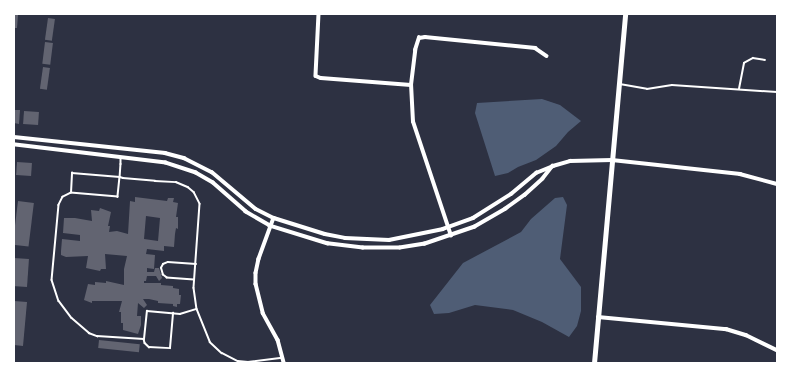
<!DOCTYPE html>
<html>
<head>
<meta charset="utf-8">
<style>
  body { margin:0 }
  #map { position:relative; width:791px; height:377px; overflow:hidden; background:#2d3142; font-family:"Open Sans",sans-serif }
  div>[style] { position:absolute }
  .water>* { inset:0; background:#4f5d75 }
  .building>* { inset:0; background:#626471; transform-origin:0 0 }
  .service>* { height:1.5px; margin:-0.75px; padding:0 0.75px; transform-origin:0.75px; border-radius:0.75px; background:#fff }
  .minor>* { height:3.5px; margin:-1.75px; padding:0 1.75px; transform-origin:1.75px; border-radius:1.75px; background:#fff }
  .secondary>* { height:5px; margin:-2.5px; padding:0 2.5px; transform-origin:2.5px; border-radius:2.5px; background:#fff }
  span { translate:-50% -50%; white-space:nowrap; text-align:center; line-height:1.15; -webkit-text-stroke:3px #fff; paint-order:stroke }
  .frame { position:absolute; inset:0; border:15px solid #fff; pointer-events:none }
</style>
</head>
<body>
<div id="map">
  <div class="water">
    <i style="clip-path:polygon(542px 99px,560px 105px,581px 121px,568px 132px,556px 146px,536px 160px,518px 167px,508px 173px,495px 176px,475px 113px,477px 103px)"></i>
    <i style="clip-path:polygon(563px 197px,567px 205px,560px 259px,581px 287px,581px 311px,577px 326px,569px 337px,542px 322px,513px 310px,475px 305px,449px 313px,434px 314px,430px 305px,463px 263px,521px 232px,531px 219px,555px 198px)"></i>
  </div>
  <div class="building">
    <i style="clip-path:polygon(14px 14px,18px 15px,17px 28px,14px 28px)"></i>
    <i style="left:48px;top:18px;width:7px;height:22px;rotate:8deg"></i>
    <i style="left:45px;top:42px;width:8px;height:22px;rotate:7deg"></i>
    <i style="left:43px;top:67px;width:7px;height:22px;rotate:8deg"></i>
    <i style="clip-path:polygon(14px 110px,20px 110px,19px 124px,14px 123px)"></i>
    <i style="left:24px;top:111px;width:15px;height:13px;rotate:4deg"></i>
    <i style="left:17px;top:162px;width:15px;height:13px;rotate:4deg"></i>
    <i style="clip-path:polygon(evenodd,135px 197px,167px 201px,168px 198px,174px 198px,173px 202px,178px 203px,176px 217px,178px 217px,178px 229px,176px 228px,175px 234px,174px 247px,164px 246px,164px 251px,147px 249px,146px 254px,155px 255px,154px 269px,147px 268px,147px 272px,154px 272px,155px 268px,159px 268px,162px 278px,159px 281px,156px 276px,147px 276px,146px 281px,144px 281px,144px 283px,161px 283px,161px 285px,173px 286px,173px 288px,179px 289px,179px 295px,181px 295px,180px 304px,177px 304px,177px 307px,173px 306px,173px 304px,158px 303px,158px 301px,149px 299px,143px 299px,147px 305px,144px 308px,138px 303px,137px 316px,141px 316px,141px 325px,138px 334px,123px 330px,123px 323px,121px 323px,121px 312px,119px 312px,122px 301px,92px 301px,92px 303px,84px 300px,88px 284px,95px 285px,95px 282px,106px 283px,106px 281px,124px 285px,124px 269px,127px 256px,105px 254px,106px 269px,101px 269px,100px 271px,86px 268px,88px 256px,66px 257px,61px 255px,61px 251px,62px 239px,80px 241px,80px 235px,63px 233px,64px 218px,75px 218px,92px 221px,91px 210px,99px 211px,100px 208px,111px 212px,108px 226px,110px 226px,109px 232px,117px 231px,128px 234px,130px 201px,135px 202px,135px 197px,146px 216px,160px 218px,158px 241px,144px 239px,146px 216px)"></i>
    <i style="left:18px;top:201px;width:16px;height:44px;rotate:7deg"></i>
    <i style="left:14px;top:258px;width:15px;height:28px;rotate:4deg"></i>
    <i style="clip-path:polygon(14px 301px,27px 302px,23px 346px,14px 345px)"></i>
    <i style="left:99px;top:340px;width:41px;height:8px;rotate:6deg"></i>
  </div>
  <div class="service">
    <i style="left:620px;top:84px;width:27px;rotate:10deg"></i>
    <i style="left:647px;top:89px;width:25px;rotate:-9deg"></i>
    <i style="left:672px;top:85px;width:105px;rotate:3.8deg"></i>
    <i style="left:739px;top:89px;width:26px;rotate:-79deg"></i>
    <i style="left:744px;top:63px;width:10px;rotate:-29deg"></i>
    <i style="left:753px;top:58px;width:12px;rotate:9deg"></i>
    <i style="left:121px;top:159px;width:5px;rotate:90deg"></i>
    <i style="left:121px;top:164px;width:13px;rotate:94deg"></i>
    <i style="left:120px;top:177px;width:20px;rotate:96deg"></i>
    <i style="left:118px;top:197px;width:47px;rotate:-175.1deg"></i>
    <i style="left:71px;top:193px;width:20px;rotate:-87deg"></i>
    <i style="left:72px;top:173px;width:48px;rotate:4.8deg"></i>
    <i style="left:120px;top:177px;width:3px;rotate:18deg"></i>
    <i style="left:123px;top:178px;width:32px;rotate:5deg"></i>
    <i style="left:155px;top:181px;width:21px;rotate:3deg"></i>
    <i style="left:176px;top:182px;width:13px;rotate:23deg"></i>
    <i style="left:188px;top:187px;width:8px;rotate:40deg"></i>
    <i style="left:194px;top:192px;width:13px;rotate:63deg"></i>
    <i style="left:200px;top:204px;width:84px;rotate:94.1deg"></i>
    <i style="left:194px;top:288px;width:21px;rotate:82deg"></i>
    <i style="left:197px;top:309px;width:35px;rotate:68deg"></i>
    <i style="left:210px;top:342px;width:16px;rotate:43deg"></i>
    <i style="left:222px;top:353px;width:18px;rotate:27deg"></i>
    <i style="left:238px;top:361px;width:10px;rotate:6deg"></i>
    <i style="left:248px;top:362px;width:34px;rotate:-7deg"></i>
    <i style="left:71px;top:193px;width:9px;rotate:153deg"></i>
    <i style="left:63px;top:197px;width:9px;rotate:117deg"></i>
    <i style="left:59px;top:205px;width:75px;rotate:95.3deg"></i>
    <i style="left:52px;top:280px;width:22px;rotate:72deg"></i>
    <i style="left:59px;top:301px;width:21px;rotate:53deg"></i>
    <i style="left:72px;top:318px;width:23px;rotate:41deg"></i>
    <i style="left:89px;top:333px;width:9px;rotate:21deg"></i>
    <i style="left:97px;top:336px;width:47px;rotate:3.7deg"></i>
    <i style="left:144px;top:339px;width:28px;rotate:-84deg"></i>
    <i style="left:147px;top:311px;width:33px;rotate:5deg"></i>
    <i style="left:180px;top:314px;width:17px;rotate:-17deg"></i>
    <i style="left:194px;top:280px;width:27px;rotate:-176deg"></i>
    <i style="left:167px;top:278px;width:5px;rotate:-143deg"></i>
    <i style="left:163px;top:275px;width:7px;rotate:-106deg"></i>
    <i style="left:161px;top:268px;width:4px;rotate:-63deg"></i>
    <i style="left:163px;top:264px;width:5px;rotate:-22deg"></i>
    <i style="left:168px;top:262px;width:28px;rotate:4deg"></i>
    <i style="left:144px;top:339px;width:4px;rotate:76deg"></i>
    <i style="left:145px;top:343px;width:6px;rotate:45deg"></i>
    <i style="left:149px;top:347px;width:21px;rotate:3deg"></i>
    <i style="left:170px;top:348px;width:35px;rotate:-85deg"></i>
  </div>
  <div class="minor">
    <i style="left:319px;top:14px;width:62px;rotate:92.8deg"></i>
    <i style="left:316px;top:76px;width:5px;rotate:22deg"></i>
    <i style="left:321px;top:78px;width:90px;rotate:4.4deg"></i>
    <i style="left:14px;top:137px;width:152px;rotate:6deg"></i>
    <i style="left:165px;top:153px;width:20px;rotate:15deg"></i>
    <i style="left:184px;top:158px;width:31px;rotate:27deg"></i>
    <i style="left:212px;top:172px;width:57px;rotate:40.1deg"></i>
    <i style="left:256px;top:209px;width:20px;rotate:27deg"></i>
    <i style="left:274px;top:218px;width:53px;rotate:17.4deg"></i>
    <i style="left:325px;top:234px;width:20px;rotate:11deg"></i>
    <i style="left:345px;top:238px;width:44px;rotate:2.6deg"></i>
    <i style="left:389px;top:240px;width:55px;rotate:-11.5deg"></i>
    <i style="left:443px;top:229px;width:32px;rotate:-20deg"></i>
    <i style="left:473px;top:218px;width:45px;rotate:-32.3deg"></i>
    <i style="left:511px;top:194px;width:33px;rotate:-40deg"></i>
    <i style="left:536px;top:173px;width:18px;rotate:-22deg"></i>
    <i style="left:553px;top:166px;width:16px;rotate:128deg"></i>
    <i style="left:543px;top:179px;width:24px;rotate:138deg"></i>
    <i style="left:525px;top:195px;width:24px;rotate:144deg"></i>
    <i style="left:506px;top:209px;width:36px;rotate:150deg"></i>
    <i style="left:475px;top:227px;width:53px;rotate:161.2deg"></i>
    <i style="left:425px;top:244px;width:25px;rotate:171deg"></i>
    <i style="left:400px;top:248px;width:37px;rotate:180deg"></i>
    <i style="left:363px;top:248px;width:35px;rotate:-173deg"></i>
    <i style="left:328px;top:244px;width:61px;rotate:-162.8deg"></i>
    <i style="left:270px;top:226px;width:28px;rotate:-150deg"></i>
    <i style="left:246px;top:212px;width:44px;rotate:-138.7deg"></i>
    <i style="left:213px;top:183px;width:20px;rotate:-150deg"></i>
    <i style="left:196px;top:173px;width:32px;rotate:-162deg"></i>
    <i style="left:166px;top:163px;width:153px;rotate:-173.2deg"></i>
    <i style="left:553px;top:166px;width:18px;rotate:-16deg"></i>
    <i style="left:570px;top:161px;width:42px;rotate:-1.4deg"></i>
    <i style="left:612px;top:160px;width:129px;rotate:6.2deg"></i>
    <i style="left:740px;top:174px;width:38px;rotate:15deg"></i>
    <i style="left:274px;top:218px;width:44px;rotate:110.1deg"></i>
    <i style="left:259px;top:259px;width:14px;rotate:102deg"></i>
    <i style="left:256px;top:273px;width:11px;rotate:90deg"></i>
    <i style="left:256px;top:284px;width:30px;rotate:76deg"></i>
    <i style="left:263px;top:313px;width:31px;rotate:61deg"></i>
    <i style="left:278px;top:340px;width:24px;rotate:75deg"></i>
    <i style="left:451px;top:236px;width:120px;rotate:-108.4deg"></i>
    <i style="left:413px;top:122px;width:37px;rotate:-93deg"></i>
    <i style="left:411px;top:85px;width:35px;rotate:-83deg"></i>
    <i style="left:415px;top:50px;width:13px;rotate:-72deg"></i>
    <i style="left:419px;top:38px;width:6px;rotate:-9deg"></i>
    <i style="left:425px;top:37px;width:111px;rotate:5.7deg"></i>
    <i style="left:535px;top:48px;width:14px;rotate:34deg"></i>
    <i style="left:598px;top:317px;width:129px;rotate:5.4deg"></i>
    <i style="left:726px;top:329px;width:21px;rotate:17deg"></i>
    <i style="left:746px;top:335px;width:34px;rotate:26deg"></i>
  </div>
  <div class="secondary">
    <i style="left:594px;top:363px;width:350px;rotate:-84.9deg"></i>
  </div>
  <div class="frame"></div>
</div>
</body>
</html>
